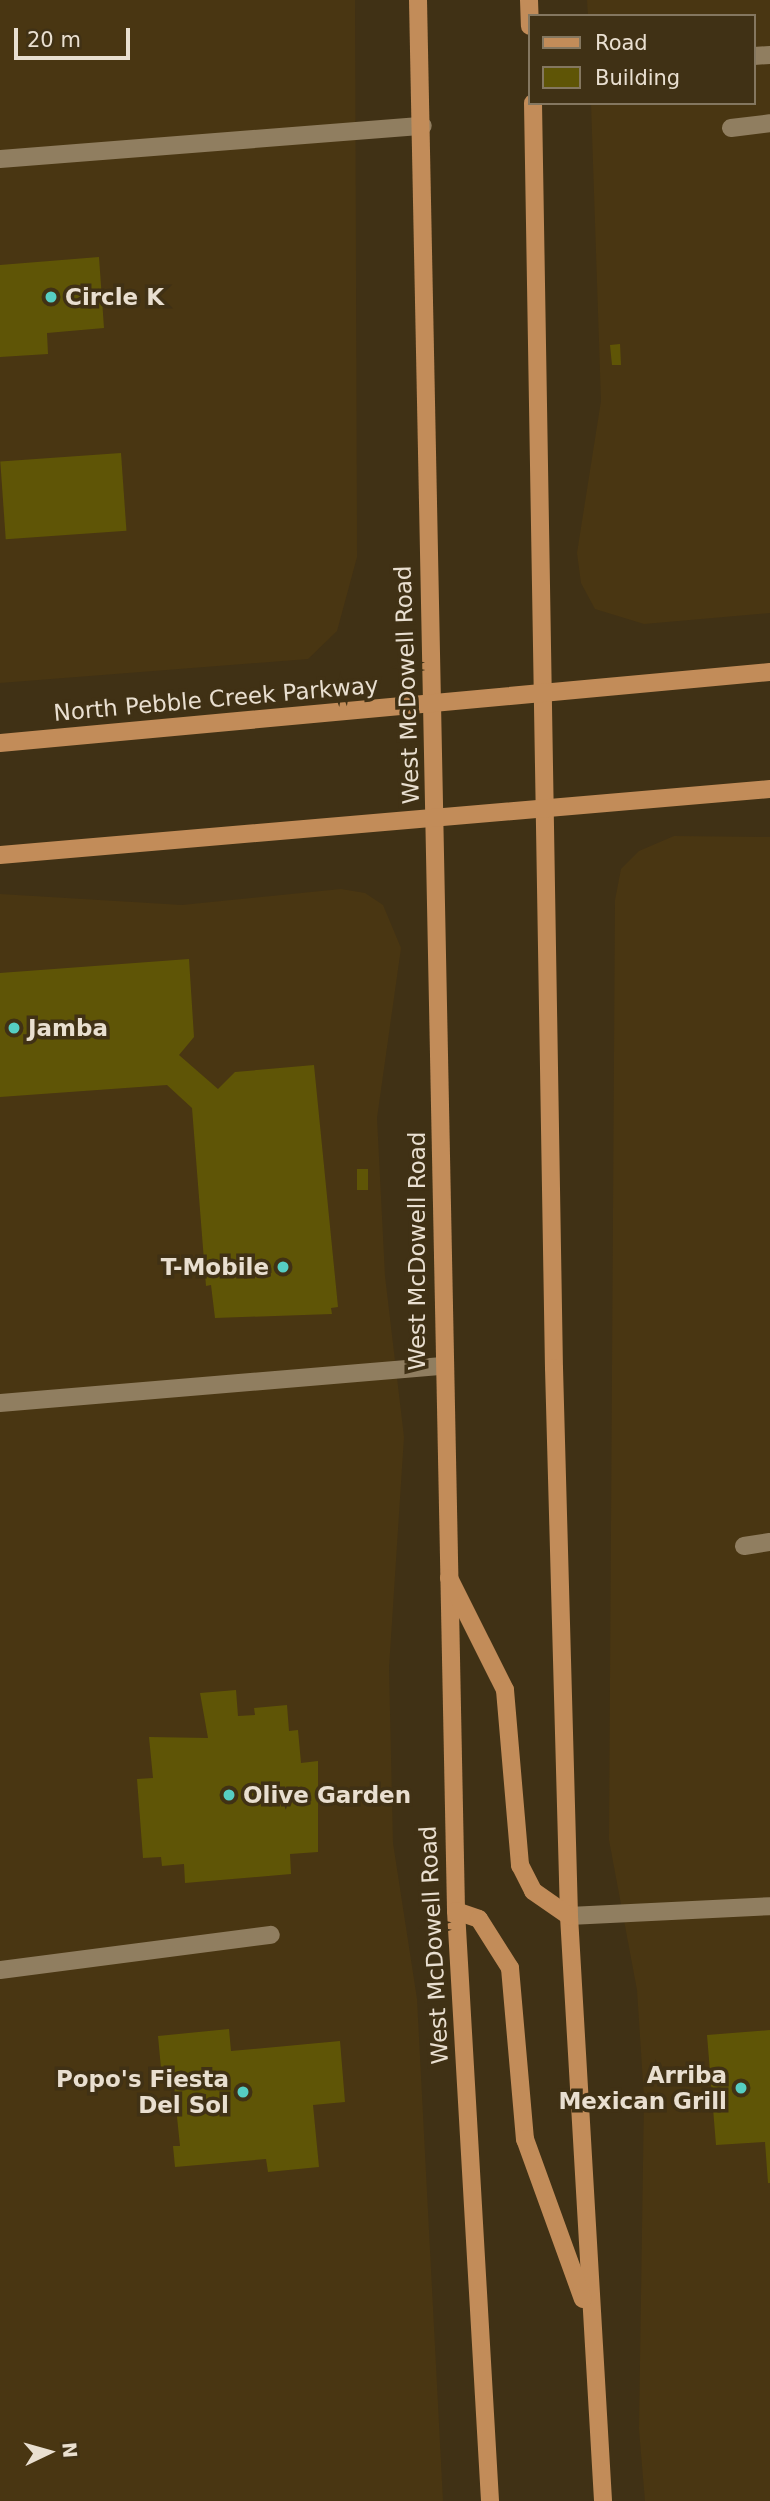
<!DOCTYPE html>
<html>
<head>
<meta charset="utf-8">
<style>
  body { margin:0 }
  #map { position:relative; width:770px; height:2501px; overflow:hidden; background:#403115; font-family:"DejaVu Sans",sans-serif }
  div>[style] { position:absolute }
  .built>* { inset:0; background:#493612 }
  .building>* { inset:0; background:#5f5506; transform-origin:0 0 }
  .minor>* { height:18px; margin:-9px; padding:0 9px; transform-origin:9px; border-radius:9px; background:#907e60 }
  .major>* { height:18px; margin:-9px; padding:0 9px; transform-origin:9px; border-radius:9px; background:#c28c59 }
  .dots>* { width:19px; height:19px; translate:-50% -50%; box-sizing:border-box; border:4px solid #403115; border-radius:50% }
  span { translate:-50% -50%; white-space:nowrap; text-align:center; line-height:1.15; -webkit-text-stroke:7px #403115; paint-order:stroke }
  .poi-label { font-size:23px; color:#e9dfd0; font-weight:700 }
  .left { translate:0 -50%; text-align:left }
  .right { translate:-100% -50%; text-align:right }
  .street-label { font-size:23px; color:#e9dfd0 }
  .legend { position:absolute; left:528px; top:14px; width:228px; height:91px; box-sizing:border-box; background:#403115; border:2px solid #847760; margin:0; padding:9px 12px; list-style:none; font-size:21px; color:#e9dfd0 }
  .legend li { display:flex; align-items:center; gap:14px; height:35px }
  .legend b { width:35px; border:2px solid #847760 }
  .north { position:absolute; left:14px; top:2417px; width:70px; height:70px; -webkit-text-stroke:5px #403115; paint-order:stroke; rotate:85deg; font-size:19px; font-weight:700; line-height:28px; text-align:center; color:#e9dfd0 }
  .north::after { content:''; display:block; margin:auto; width:24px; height:32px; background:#e9dfd0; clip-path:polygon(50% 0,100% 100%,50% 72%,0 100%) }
  .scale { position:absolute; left:14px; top:28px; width:116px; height:32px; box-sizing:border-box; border:4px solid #e9dfd0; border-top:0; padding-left:9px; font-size:21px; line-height:24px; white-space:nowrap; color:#e9dfd0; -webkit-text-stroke:5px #403115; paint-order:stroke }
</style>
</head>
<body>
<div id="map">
  <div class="built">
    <i style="clip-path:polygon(0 0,355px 0,357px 557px,337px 631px,308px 659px,0 683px)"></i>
    <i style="clip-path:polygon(587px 0,770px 0,770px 613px,644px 624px,595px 609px,581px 583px,577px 553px,601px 401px,591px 103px,754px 103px,754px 16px,588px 16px)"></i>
    <i style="clip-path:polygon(674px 836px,770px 837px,770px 2501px,645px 2501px,639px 2429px,644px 2098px,637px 1990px,609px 1840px,615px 900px,621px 869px,639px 851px)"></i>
    <i style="clip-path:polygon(341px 889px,365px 893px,383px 905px,401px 948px,377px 1118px,385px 1276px,404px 1437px,389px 1668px,393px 1843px,417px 1999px,443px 2501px,0 2501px,0 894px,182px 905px)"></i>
  </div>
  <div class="building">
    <i style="clip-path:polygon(99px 257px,104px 328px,47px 333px,48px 354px,0 357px,0 265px)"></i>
    <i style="clip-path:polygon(620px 344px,621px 365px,612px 365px,610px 345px)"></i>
    <i style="left:121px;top:453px;width:78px;height:121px;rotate:86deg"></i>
    <i style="clip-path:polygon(189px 959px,194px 1037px,179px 1055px,218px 1089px,235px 1072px,314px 1065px,338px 1307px,331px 1308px,332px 1314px,215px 1318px,211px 1285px,206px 1286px,192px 1108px,167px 1085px,0 1097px,0 973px)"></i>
    <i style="left:357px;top:1169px;width:11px;height:21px"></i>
    <i style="clip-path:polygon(236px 1690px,238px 1716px,255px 1715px,254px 1708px,287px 1705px,289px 1731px,298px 1730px,301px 1763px,318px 1761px,318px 1852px,290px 1854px,291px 1874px,185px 1883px,184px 1864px,162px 1866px,161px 1857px,143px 1858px,137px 1779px,153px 1778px,149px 1737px,208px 1738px,200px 1693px)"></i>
    <i style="clip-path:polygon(229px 2029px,231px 2051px,340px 2041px,345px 2102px,313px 2105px,319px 2167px,268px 2172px,266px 2159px,175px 2167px,173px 2146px,180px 2146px,173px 2078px,162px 2079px,158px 2036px)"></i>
    <i style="clip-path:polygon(770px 2030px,770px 2183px,768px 2183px,765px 2142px,716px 2145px,707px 2035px)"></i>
  </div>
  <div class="minor">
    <i style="left:754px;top:56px;width:16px;rotate:-4deg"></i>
    <i style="left:731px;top:128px;width:39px;rotate:-7deg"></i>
    <i style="left:0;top:159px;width:424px;rotate:-4.5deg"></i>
    <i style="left:0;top:1403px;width:444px;rotate:-4.8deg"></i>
    <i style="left:744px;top:1546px;width:26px;rotate:-9deg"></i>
    <i style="left:569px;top:1916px;width:201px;rotate:-2.8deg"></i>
    <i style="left:0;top:1970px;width:273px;rotate:-7.4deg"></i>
  </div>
  <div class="major">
    <i style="left:418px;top:0;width:1911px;rotate:88.86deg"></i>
    <i style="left:456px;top:1911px;width:591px;rotate:86.7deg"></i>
    <i style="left:529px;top:0;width:26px;rotate:88deg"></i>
    <i style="left:533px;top:103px;width:1265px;rotate:89.05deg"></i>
    <i style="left:554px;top:1368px;width:548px;rotate:88.43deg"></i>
    <i style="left:569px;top:1916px;width:586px;rotate:86.67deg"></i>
    <i style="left:0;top:743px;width:773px;rotate:-5.27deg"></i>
    <i style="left:0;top:855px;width:773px;rotate:-4.9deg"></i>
    <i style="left:449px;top:1578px;width:125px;rotate:63.4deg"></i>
    <i style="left:505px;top:1690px;width:176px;rotate:85.1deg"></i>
    <i style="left:520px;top:1865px;width:29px;rotate:63deg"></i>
    <i style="left:533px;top:1891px;width:44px;rotate:34.8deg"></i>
    <i style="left:456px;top:1911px;width:24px;rotate:19deg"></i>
    <i style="left:479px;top:1919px;width:58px;rotate:57.7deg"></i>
    <i style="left:510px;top:1968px;width:172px;rotate:85deg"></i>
    <i style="left:525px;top:2139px;width:170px;rotate:70.1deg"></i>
  </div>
  <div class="dots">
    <i style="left:51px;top:297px;background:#56cec3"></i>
    <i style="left:14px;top:1028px;background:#56cec3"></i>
    <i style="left:283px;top:1267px;background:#56cec3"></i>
    <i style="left:229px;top:1795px;background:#56cec3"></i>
    <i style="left:741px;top:2088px;background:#56cec3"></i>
    <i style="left:243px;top:2092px;background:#56cec3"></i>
  </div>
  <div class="poi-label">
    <span class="left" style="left:65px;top:297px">Circle K</span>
    <span class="left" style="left:28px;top:1028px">Jamba</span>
    <span class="right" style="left:269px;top:1267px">T-Mobile</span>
    <span class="left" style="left:243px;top:1795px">Olive Garden</span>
    <span class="right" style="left:727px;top:2088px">Arriba<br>Mexican Grill</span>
    <span class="right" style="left:229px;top:2092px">Popo's Fiesta<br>Del Sol</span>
  </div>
  <div class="street-label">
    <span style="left:407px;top:685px;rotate:-92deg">West McDowell Road</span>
    <span style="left:216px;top:699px;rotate:-5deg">North Pebble Creek Parkway</span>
    <span style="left:417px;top:1251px;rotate:-90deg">West McDowell Road</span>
    <span style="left:434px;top:1945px;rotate:-93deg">West McDowell Road</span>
  </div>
  <ul class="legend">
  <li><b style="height:9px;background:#c28c59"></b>Road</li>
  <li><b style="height:19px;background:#5f5506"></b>Building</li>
  </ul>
  <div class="north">N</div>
  <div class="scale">20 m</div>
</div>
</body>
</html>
